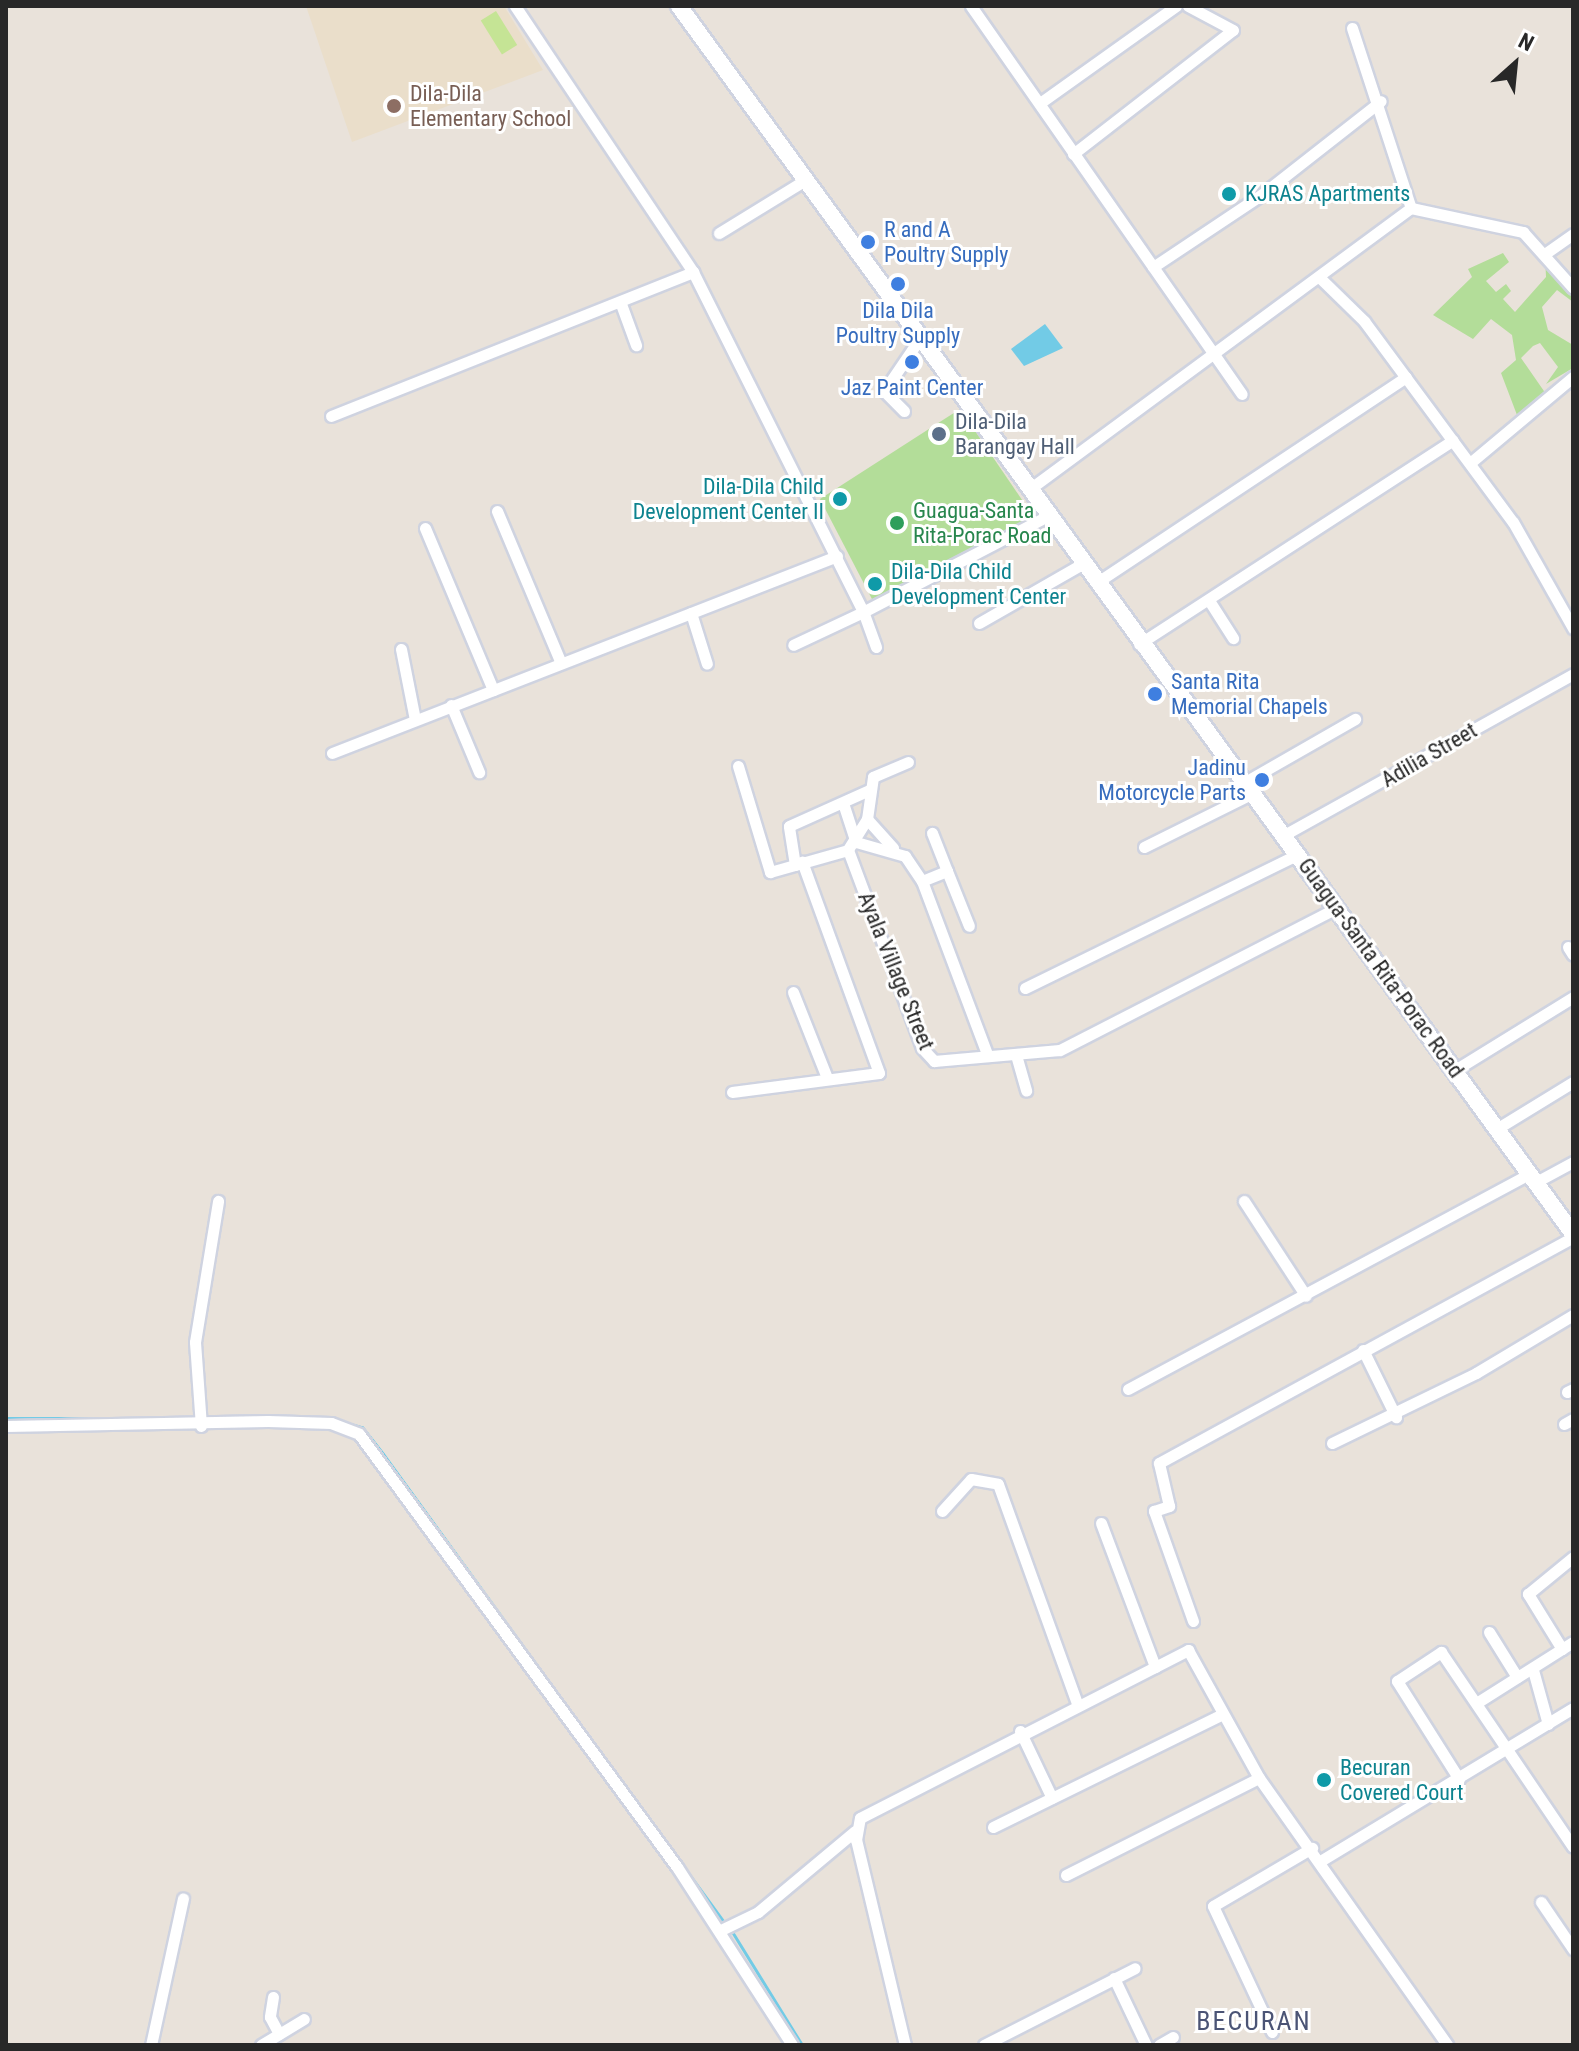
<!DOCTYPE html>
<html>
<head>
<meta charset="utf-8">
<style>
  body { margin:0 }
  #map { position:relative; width:1579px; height:2051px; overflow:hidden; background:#e9e2da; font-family:"Roboto Condensed",sans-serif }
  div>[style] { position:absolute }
  .education>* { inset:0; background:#eadeca }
  .green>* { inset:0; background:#b3dd99 }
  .pitch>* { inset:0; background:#c5e495; transform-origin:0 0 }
  .water>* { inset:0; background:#72cbe6 }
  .stream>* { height:3px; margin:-1.5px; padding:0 1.5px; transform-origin:1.5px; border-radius:1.5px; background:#72cbe6 }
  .roads { filter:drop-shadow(2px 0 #cfd3e0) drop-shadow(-2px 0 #cfd3e0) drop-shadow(0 2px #cfd3e0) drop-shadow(0 -2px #cfd3e0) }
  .street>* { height:11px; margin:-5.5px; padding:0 5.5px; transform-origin:5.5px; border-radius:5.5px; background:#fff }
  .secondary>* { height:16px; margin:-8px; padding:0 8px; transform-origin:8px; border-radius:8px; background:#fff }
  .dots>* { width:22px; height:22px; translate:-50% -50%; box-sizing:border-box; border:4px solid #fff; border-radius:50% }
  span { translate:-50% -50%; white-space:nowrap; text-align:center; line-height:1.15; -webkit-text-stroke:6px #fff; paint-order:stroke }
  .education-label { font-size:22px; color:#785e54 }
  .left { translate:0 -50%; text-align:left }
  .culture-label { font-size:22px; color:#0d838f }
  .right { translate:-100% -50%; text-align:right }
  .shop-label { font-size:22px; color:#366cbe }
  .service-label { font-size:22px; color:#4e5e75 }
  .leisure-label { font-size:22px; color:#27864d }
  .street-label { font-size:22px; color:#282828 }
  .quarter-label { font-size:26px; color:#4b5475; letter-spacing:2px }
  .frame { position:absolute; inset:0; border:8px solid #282828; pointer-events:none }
  .north { position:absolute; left:1475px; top:24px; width:80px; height:80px; -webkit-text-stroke:6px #fff; paint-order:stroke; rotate:27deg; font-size:22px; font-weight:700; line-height:32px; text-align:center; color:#282828 }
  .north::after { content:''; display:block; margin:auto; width:28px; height:36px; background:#282828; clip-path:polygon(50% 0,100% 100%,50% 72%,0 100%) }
</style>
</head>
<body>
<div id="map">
  <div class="education">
    <i style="clip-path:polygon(306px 6px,504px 6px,543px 70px,352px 142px)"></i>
  </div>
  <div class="green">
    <i style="clip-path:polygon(1503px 253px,1509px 262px,1486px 281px,1496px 292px,1506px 284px,1511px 291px,1503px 299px,1515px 312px,1546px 277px,1545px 255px,1573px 291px,1573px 302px,1557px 290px,1542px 307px,1548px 330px,1573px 345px,1573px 368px,1546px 384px,1558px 367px,1540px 343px,1533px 346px,1521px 358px,1546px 394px,1517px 415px,1501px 373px,1516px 360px,1512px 335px,1491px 319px,1473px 339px,1433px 315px,1472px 277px,1468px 269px)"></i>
    <i style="clip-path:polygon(960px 409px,1033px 516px,873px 601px,820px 499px)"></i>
  </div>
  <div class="pitch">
    <i style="left:496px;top:11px;width:40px;height:18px;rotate:58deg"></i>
  </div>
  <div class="water">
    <i style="clip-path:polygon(1045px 324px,1063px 348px,1024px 366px,1011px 349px)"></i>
  </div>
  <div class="stream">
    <i style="left:326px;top:1417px;width:37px;rotate:16deg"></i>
    <i style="left:362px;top:1427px;width:34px;rotate:52deg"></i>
    <i style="left:383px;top:1454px;width:578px;rotate:53.94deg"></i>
    <i style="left:6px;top:1418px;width:144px"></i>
    <i style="left:731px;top:1930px;width:135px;rotate:58.3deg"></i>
  </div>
  <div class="roads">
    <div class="street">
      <i style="left:515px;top:6px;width:320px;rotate:56.2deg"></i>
      <i style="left:693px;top:272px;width:380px;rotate:63.4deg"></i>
      <i style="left:863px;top:612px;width:77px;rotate:154.8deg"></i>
      <i style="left:971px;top:6px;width:473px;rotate:55.1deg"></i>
      <i style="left:1352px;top:28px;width:189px;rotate:71.9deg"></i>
      <i style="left:1411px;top:208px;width:115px;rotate:12.1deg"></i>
      <i style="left:1523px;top:232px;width:75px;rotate:48.2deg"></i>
      <i style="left:1040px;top:103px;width:167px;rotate:-35.5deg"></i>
      <i style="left:1073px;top:154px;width:202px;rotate:-37.8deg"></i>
      <i style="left:1233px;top:30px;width:51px;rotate:-151.9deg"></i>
      <i style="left:719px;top:233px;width:101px;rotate:-31.6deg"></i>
      <i style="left:1546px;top:253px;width:33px;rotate:-35deg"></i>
      <i style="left:1153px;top:267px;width:130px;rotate:-33.7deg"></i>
      <i style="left:1261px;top:195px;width:152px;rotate:-38.1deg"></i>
      <i style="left:1320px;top:278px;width:62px;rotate:44.3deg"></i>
      <i style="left:1364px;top:321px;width:250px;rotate:53.5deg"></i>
      <i style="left:1513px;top:522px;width:122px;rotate:60.5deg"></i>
      <i style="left:621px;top:304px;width:44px;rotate:69.9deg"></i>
      <i style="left:904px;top:411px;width:28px;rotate:-135deg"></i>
      <i style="left:884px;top:391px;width:64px;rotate:-55.8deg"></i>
      <i style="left:331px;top:416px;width:390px;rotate:-21.7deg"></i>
      <i style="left:1470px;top:463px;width:134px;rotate:-39.9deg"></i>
      <i style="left:1031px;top:488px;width:472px;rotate:-36.4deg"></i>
      <i style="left:497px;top:511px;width:165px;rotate:67.2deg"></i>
      <i style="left:425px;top:528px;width:176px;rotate:67.2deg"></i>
      <i style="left:1096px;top:583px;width:372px;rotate:-33.6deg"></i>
      <i style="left:1210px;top:602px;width:43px;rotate:57.4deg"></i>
      <i style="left:691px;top:613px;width:53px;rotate:72.6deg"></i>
      <i style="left:979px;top:623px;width:119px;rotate:-29.8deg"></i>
      <i style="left:1139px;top:644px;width:374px;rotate:-33deg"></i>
      <i style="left:876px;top:647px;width:37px;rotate:-110deg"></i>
      <i style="left:863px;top:612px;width:210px;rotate:-27.5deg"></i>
      <i style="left:401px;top:649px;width:72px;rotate:78.8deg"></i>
      <i style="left:451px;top:705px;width:73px;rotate:67.3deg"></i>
      <i style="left:332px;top:753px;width:542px;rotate:-21.31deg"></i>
      <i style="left:908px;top:762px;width:38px;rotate:157deg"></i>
      <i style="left:873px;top:777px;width:42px;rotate:98.1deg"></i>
      <i style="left:867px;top:819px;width:36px;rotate:122deg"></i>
      <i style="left:848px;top:850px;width:211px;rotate:69.5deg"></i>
      <i style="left:922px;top:1048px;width:18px;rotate:47deg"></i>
      <i style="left:934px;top:1061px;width:126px;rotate:-5deg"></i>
      <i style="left:1060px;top:1050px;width:310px;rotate:-27.2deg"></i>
      <i style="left:738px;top:766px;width:111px;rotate:73.2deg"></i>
      <i style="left:770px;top:872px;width:81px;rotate:-15.8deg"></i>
      <i style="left:1245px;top:782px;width:127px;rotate:-29.8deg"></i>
      <i style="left:844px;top:806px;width:38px;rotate:72deg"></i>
      <i style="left:856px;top:842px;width:51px;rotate:15.9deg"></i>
      <i style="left:905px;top:856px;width:30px;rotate:56deg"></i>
      <i style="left:922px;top:881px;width:27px;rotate:-22deg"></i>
      <i style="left:947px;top:871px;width:41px;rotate:-111.5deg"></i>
      <i style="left:867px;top:819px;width:39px;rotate:48deg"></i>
      <i style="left:1284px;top:835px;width:331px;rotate:-29.1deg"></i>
      <i style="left:1144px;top:847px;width:122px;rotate:-26.4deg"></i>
      <i style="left:795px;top:865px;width:39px;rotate:-99deg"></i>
      <i style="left:789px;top:826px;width:88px;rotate:-24.2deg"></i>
      <i style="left:947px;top:871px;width:59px;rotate:68.2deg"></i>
      <i style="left:922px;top:881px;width:185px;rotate:69.4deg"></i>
      <i style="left:1568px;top:947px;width:9px;rotate:58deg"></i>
      <i style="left:1025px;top:988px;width:304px;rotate:-26.1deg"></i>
      <i style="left:793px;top:992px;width:92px;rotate:68.4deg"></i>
      <i style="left:1016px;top:1055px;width:37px;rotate:74deg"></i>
      <i style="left:1455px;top:1070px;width:139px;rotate:-31.7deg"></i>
      <i style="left:732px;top:1092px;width:148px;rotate:-7.4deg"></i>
      <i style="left:879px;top:1073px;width:225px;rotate:-110deg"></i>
      <i style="left:1498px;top:1128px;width:88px;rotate:-31.5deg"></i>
      <i style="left:1536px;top:1182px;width:42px;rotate:-28.4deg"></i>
      <i style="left:1244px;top:1201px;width:113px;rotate:56.9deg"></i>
      <i style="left:1363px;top:1350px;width:75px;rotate:63.8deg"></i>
      <i style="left:1128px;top:1389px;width:456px;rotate:-28.2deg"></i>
      <i style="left:1567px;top:1392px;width:7px;rotate:-27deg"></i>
      <i style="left:1564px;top:1424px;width:10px;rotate:-29deg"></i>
      <i style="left:6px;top:1426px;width:262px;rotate:-1.1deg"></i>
      <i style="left:268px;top:1421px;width:63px;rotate:1.8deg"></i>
      <i style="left:331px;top:1423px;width:30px;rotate:21deg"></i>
      <i style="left:359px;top:1434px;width:537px;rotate:53.71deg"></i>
      <i style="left:677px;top:1867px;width:212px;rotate:57.1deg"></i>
      <i style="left:201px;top:1426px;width:84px;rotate:-94.1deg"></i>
      <i style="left:195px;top:1342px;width:143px;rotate:-80.7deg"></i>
      <i style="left:1332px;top:1443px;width:160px;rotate:-25.9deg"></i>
      <i style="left:1476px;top:1373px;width:113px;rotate:-30.9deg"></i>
      <i style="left:942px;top:1511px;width:43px;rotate:-47.8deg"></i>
      <i style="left:971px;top:1479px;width:27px;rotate:10deg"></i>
      <i style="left:998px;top:1484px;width:233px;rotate:70.2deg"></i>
      <i style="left:1101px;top:1523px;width:154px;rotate:69.4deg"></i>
      <i style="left:1193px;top:1621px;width:117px;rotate:-109.5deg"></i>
      <i style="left:1154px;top:1511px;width:16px;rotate:-18deg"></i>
      <i style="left:1169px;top:1506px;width:44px;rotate:-103.1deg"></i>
      <i style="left:1159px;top:1463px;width:472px;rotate:-28.6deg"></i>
      <i style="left:1489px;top:1632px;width:53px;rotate:58.1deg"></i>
      <i style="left:1562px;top:1649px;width:65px;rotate:-121.7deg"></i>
      <i style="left:1528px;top:1594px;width:58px;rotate:-39.4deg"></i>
      <i style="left:1533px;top:1670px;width:56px;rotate:74.5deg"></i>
      <i style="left:1478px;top:1702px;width:112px;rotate:-32.3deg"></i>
      <i style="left:1020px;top:1731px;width:74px;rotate:64.5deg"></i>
      <i style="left:1459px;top:1779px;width:116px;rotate:-122.3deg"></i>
      <i style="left:1397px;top:1681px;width:53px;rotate:-33.4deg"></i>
      <i style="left:1441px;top:1652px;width:235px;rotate:55.9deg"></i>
      <i style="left:993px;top:1827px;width:252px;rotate:-26.2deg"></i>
      <i style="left:1322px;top:1860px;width:293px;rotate:-31.2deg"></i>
      <i style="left:1066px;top:1875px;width:216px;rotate:-26.7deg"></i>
      <i style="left:1541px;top:1902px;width:57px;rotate:55.8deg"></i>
      <i style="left:721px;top:1930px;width:41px;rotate:-25.9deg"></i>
      <i style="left:758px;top:1912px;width:126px;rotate:-39.9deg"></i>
      <i style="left:1114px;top:1978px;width:74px;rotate:64.5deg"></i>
      <i style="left:273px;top:1997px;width:20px;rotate:99deg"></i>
      <i style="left:270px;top:2017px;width:19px;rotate:62deg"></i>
      <i style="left:1272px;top:2032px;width:139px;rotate:-115.1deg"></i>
      <i style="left:1213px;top:1906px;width:115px;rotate:-30.4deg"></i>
      <i style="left:151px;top:2045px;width:150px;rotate:-77.7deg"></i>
      <i style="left:261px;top:2045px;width:50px;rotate:-31.2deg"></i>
      <i style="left:905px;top:2045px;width:211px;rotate:-103.4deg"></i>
      <i style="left:856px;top:1840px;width:22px;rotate:-80deg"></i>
      <i style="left:860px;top:1818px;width:369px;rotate:-27.1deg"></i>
      <i style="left:1188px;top:1650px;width:146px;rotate:61deg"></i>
      <i style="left:1259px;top:1778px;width:327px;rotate:54.8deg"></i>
      <i style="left:984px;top:2045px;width:169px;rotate:-27deg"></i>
      <i style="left:1159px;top:2045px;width:16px;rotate:-30deg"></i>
    </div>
    <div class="secondary">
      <i style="left:679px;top:6px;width:1519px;rotate:53.94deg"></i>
    </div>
  </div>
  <div class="dots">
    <i style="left:394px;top:106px;background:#8d6e63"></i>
    <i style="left:1229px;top:194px;background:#0f9aa8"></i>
    <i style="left:868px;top:242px;background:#3f7fe0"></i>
    <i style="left:898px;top:284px;background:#3f7fe0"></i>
    <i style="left:912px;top:362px;background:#3f7fe0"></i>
    <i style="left:939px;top:434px;background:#5c6f8a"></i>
    <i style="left:840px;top:499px;background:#0f9aa8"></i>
    <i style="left:897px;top:523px;background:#2e9e5b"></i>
    <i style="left:875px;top:584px;background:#0f9aa8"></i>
    <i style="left:1155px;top:694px;background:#3f7fe0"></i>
    <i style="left:1262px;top:780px;background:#3f7fe0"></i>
    <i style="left:1324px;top:1780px;background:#0f9aa8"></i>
  </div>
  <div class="education-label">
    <span class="left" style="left:410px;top:106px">Dila-Dila<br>Elementary School</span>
  </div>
  <div class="culture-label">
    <span class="left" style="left:1245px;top:194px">KJRAS Apartments</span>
    <span class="right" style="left:824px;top:499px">Dila-Dila Child<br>Development Center II</span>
    <span class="left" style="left:891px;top:584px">Dila-Dila Child<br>Development Center</span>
    <span class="left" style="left:1340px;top:1780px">Becuran<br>Covered Court</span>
  </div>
  <div class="shop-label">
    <span class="left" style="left:884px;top:242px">R and A<br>Poultry Supply</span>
    <span style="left:898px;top:323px">Dila Dila<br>Poultry Supply</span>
    <span style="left:912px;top:388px">Jaz Paint Center</span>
    <span class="left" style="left:1171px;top:694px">Santa Rita<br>Memorial Chapels</span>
    <span class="right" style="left:1246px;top:780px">Jadinu<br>Motorcycle Parts</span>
  </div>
  <div class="service-label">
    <span class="left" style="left:955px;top:434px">Dila-Dila<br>Barangay Hall</span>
  </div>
  <div class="leisure-label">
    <span class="left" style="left:913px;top:523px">Guagua-Santa<br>Rita-Porac Road</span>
  </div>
  <div class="street-label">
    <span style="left:1429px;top:755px;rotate:-30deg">Adilia Street</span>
    <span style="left:1381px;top:968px;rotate:54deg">Guagua-Santa Rita-Porac Road</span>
    <span style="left:896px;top:971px;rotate:68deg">Ayala Village Street</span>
  </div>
  <div class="quarter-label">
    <span style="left:1254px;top:2022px">BECURAN</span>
  </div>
  <div class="frame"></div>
  <div class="north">N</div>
</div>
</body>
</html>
